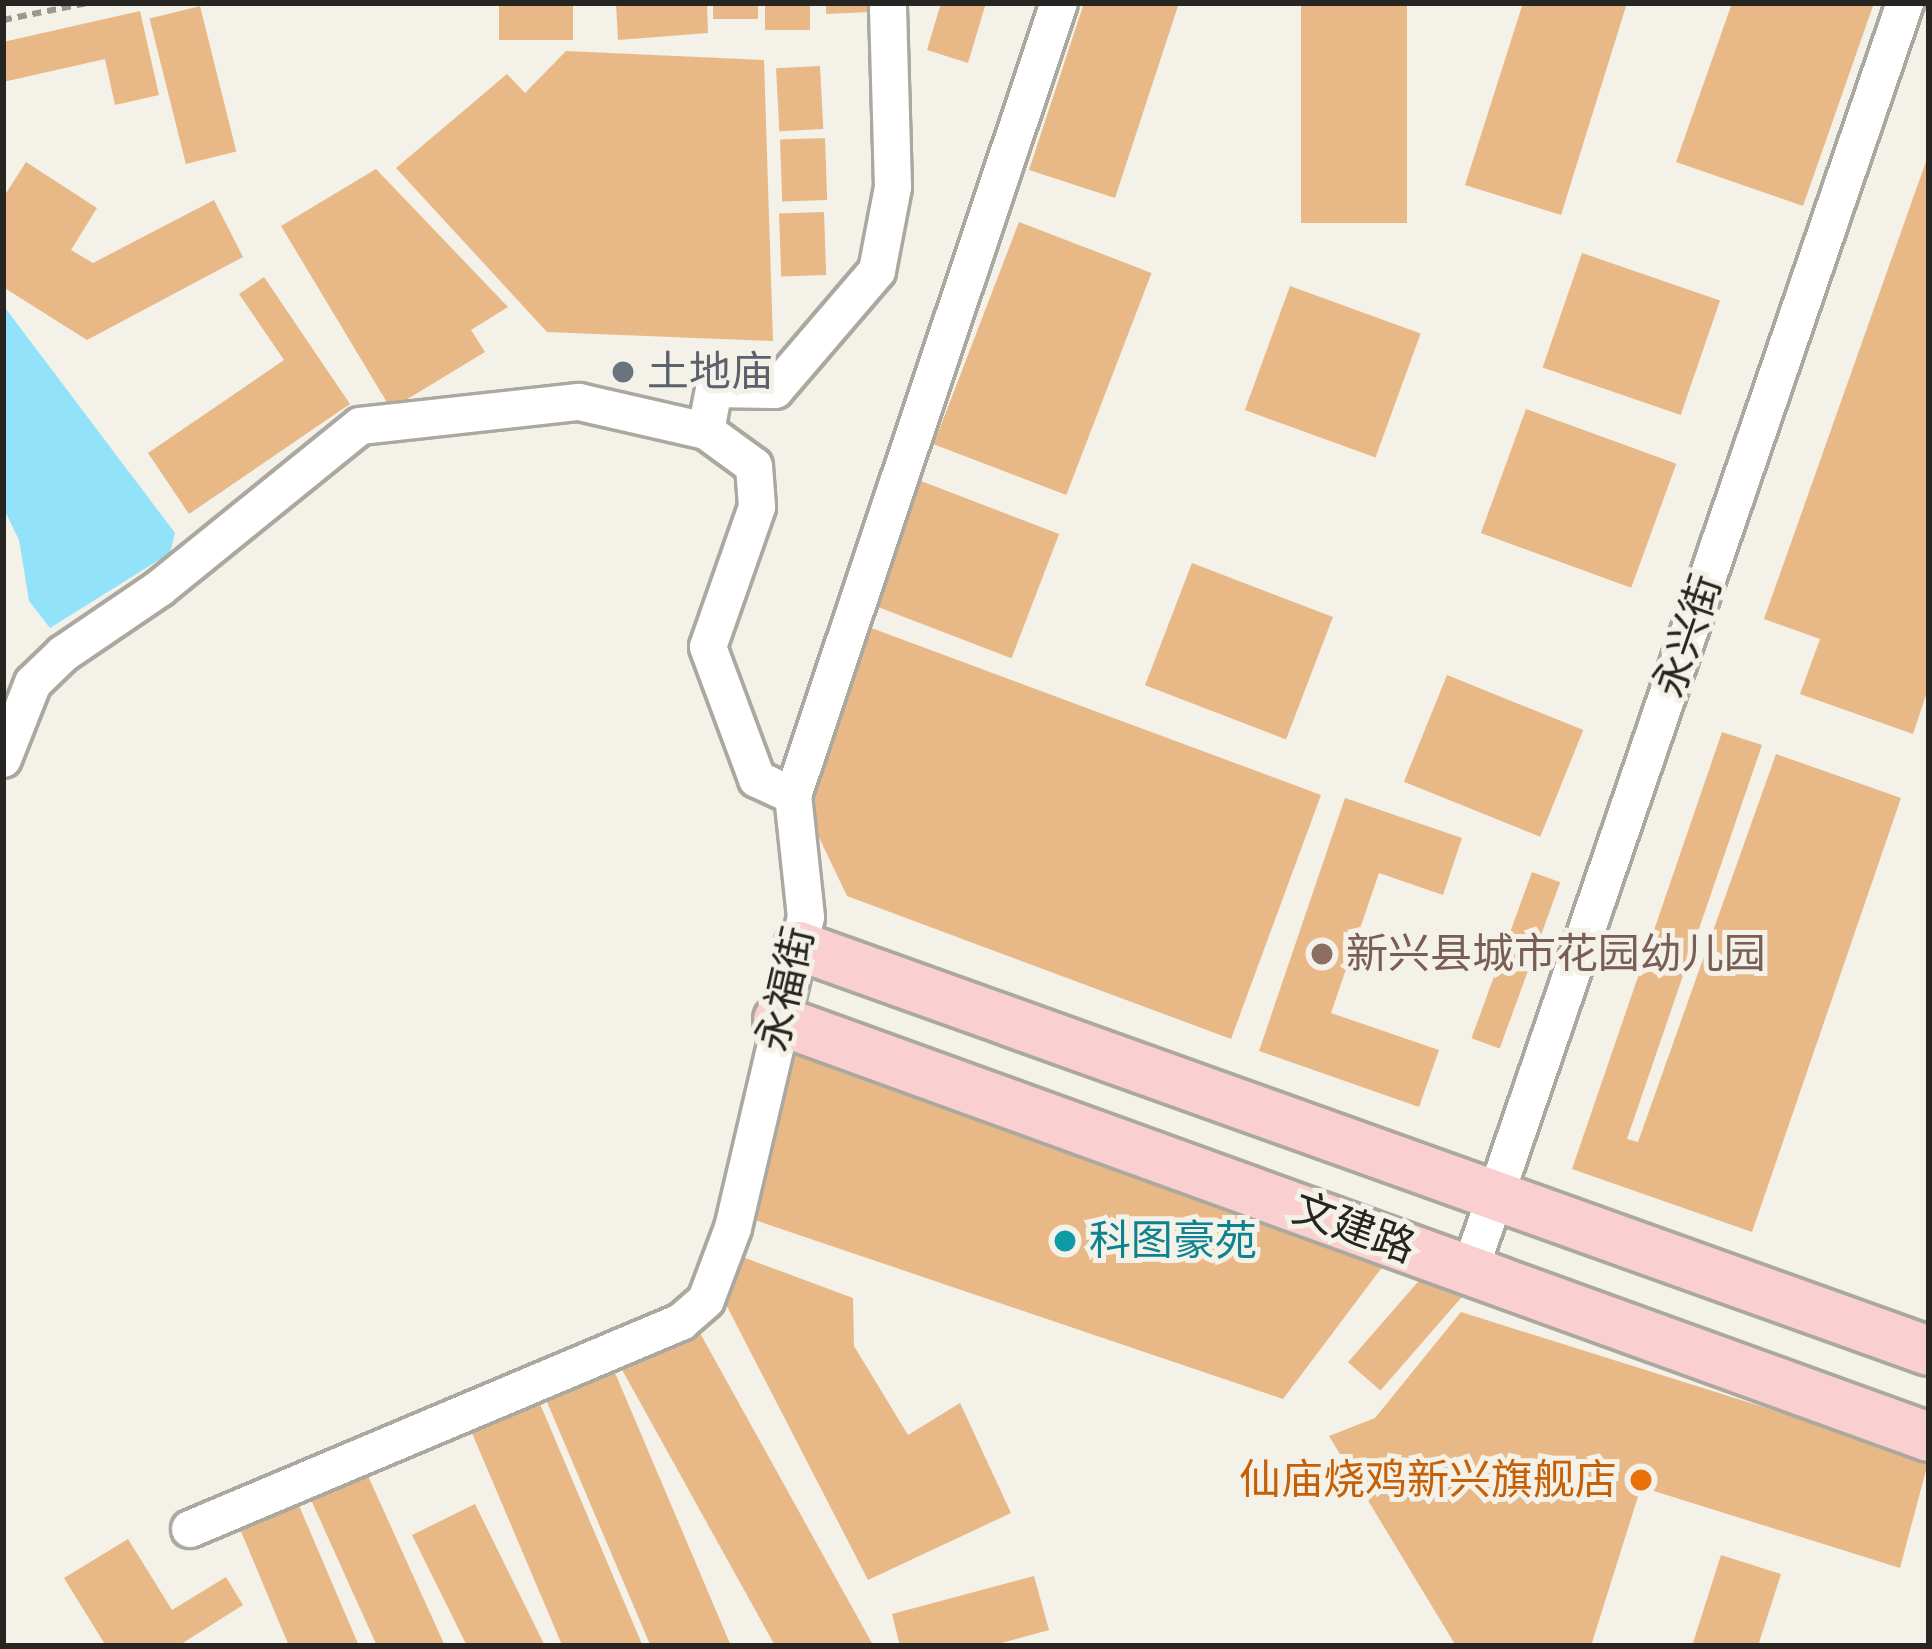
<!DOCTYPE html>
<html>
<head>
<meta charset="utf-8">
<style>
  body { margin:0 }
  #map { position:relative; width:1932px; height:1649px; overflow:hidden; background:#f4f1e8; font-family:Arial,"Noto Sans SC",sans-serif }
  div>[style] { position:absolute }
  .water>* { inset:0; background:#92e3f9 }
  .building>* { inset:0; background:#e8b987; transform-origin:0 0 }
  .path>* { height:6px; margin-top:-3px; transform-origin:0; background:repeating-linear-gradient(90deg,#999790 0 9px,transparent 0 15px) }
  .roads { filter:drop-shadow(3px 0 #aba8a0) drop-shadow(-3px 0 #aba8a0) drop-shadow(0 3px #aba8a0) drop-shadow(0 -3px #aba8a0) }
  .minor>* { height:36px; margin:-18px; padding:0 18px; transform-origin:18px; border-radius:18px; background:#fff }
  .major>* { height:48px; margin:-24px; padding:0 24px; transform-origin:24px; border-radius:24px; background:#facfd0 }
  .dots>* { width:33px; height:33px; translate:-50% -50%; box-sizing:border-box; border:6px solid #f4f1e8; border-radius:50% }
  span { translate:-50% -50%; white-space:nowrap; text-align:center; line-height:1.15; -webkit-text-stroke:10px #f4f1e8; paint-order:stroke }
  .worship-label { font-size:42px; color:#5b616d }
  .left { translate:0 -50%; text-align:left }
  .street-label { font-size:42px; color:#262521 }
  .education-label { font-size:42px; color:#785e54 }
  .culture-label { font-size:42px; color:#0d838f }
  .food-label { font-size:42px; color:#c56008 }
  .right { translate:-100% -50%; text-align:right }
  .frame { position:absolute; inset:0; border:6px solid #262521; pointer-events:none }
</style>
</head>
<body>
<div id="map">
  <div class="water">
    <i style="clip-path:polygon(3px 305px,175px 533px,170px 553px,50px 628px,29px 601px,19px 540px,3px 507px)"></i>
  </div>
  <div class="building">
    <i style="left:499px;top:3px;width:74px;height:37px"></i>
    <i style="clip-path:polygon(616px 3px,707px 3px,708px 33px,618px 40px)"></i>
    <i style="left:713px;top:3px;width:45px;height:16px"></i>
    <i style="left:765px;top:3px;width:45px;height:27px"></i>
    <i style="clip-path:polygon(826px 3px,871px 3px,871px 12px,826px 14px)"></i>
    <i style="clip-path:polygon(941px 3px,986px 3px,968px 63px,927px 50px)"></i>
    <i style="clip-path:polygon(1084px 3px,1179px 3px,1115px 198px,1029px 170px)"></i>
    <i style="left:1301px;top:3px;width:106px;height:220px"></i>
    <i style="clip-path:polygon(1523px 3px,1627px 3px,1561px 215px,1465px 185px)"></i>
    <i style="clip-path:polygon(1732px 3px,1874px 3px,1803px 206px,1676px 162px)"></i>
    <i style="left:200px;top:6px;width:150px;height:52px;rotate:76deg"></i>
    <i style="clip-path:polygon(140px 11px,159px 95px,115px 105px,105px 59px,3px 82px,3px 42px)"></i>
    <i style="clip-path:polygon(566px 51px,764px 60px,773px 341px,547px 332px,396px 168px,507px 74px,525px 93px)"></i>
    <i style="left:820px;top:66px;width:63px;height:44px;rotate:87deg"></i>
    <i style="left:825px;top:138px;width:62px;height:45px;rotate:88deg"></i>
    <i style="clip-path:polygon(1929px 153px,1929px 686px,1913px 734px,1800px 694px,1820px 639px,1764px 619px)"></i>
    <i style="clip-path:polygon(26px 162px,97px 208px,71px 250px,93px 263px,214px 200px,243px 257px,87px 340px,3px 287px,3px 198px)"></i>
    <i style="clip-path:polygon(376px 169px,508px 307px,471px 330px,485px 352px,391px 409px,281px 226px)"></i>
    <i style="left:824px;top:212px;width:63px;height:45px;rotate:88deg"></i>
    <i style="left:1019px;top:222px;width:142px;height:238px;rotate:21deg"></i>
    <i style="left:1582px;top:253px;width:146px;height:121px;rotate:19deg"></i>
    <i style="clip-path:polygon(264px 277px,350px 404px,189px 514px,148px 453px,284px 360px,239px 294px)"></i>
    <i style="left:1290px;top:286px;width:139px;height:132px;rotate:20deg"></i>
    <i style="left:1526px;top:409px;width:160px;height:132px;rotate:20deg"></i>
    <i style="left:921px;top:481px;width:148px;height:133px;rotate:21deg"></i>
    <i style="left:1192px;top:563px;width:151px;height:131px;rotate:21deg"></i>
    <i style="clip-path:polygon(866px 626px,1321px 795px,1231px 1039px,847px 896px,801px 800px)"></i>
    <i style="left:1447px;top:675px;width:147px;height:115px;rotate:22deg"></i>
    <i style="clip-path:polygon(1722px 732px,1762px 745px,1627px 1139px,1638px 1142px,1776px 754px,1901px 798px,1752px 1232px,1572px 1169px)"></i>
    <i style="clip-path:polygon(1345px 798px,1462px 838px,1443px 895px,1379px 873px,1331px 1013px,1439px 1050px,1419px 1107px,1259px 1051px)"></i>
    <i style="left:1532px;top:872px;width:30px;height:177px;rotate:20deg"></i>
    <i style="clip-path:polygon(765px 1041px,994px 1119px,1383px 1266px,1283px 1399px,743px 1216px)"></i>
    <i style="clip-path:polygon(724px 1250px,853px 1298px,854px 1346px,908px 1435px,960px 1403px,1011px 1513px,868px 1580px,717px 1287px)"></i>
    <i style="left:1430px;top:1268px;width:43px;height:125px;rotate:41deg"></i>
    <i style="clip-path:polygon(1461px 1312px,1929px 1459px,1900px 1568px,1641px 1487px,1591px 1646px,1456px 1646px,1329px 1436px,1375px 1418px)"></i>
    <i style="left:695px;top:1324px;width:368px;height:86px;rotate:61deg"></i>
    <i style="left:613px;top:1368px;width:302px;height:74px;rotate:67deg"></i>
    <i style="left:532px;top:1385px;width:283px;height:74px;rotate:67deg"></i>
    <i style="clip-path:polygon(363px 1465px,445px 1646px,377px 1646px,307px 1491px)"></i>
    <i style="clip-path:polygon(288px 1480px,359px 1646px,289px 1646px,230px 1505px)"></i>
    <i style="clip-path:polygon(475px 1504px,545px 1646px,467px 1646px,412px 1535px)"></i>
    <i style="clip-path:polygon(128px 1539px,172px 1610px,226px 1577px,243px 1605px,178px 1646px,106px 1646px,64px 1578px)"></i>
    <i style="clip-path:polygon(1721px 1555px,1781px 1574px,1758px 1646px,1692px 1646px)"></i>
    <i style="clip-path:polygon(1034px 1576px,1049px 1630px,990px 1646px,900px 1646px,892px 1614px)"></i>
  </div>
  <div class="path">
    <i style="left:3px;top:20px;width:86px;rotate:-11.4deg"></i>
  </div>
  <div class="roads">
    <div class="minor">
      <i style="left:706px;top:431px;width:43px;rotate:-79.2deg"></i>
      <i style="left:714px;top:389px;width:61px;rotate:0.9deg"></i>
      <i style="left:775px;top:390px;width:157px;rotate:-49.4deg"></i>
      <i style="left:877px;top:271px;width:86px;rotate:-79.2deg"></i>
      <i style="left:893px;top:187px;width:184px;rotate:-91.6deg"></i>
      <i style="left:3px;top:759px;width:82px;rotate:-68.5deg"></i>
      <i style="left:33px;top:683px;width:42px;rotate:-44deg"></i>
      <i style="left:63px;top:654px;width:117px;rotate:-34.2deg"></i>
      <i style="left:160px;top:588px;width:257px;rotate:-39deg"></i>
      <i style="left:360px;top:426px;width:220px;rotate:-6.3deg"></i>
      <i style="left:579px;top:402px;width:130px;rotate:12.9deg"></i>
      <i style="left:706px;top:431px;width:59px;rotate:36.1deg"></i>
      <i style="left:754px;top:466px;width:41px;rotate:85.8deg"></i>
      <i style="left:757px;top:507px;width:148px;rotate:109.3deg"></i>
      <i style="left:708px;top:647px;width:141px;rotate:69.6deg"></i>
      <i style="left:757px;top:779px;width:40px;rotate:25deg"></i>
      <i style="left:1470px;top:1270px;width:1340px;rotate:-71.05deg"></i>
      <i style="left:190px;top:1529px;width:533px;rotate:-22.86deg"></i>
      <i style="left:681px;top:1322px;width:33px;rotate:-41deg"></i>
      <i style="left:706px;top:1300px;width:77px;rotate:-69.4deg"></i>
      <i style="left:733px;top:1228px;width:319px;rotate:-76.8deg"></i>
      <i style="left:806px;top:917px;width:122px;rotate:-96.1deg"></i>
      <i style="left:793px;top:796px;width:836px;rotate:-71.46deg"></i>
    </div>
    <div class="major">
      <i style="left:799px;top:946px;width:1200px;rotate:19.72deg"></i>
      <i style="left:778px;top:1020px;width:1224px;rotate:19.92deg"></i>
    </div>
  </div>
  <div class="dots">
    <i style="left:623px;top:372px;background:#6b7280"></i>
    <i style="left:1322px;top:954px;background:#8d6e63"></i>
    <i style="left:1065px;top:1241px;background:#0f9aa8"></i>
    <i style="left:1641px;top:1480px;background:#e8710a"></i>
  </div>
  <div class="worship-label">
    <span class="left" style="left:647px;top:372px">土地庙</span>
  </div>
  <div class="street-label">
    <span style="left:1688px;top:636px;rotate:-71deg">永兴街</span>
    <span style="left:786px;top:989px;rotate:-77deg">永福街</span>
    <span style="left:1354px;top:1228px;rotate:20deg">文建路</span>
  </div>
  <div class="education-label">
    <span class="left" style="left:1346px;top:954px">新兴县城市花园幼儿园</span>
  </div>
  <div class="culture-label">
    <span class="left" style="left:1089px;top:1241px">科图豪苑</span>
  </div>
  <div class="food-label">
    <span class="right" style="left:1617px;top:1480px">仙庙烧鸡新兴旗舰店</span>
  </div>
  <div class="frame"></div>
</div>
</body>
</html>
